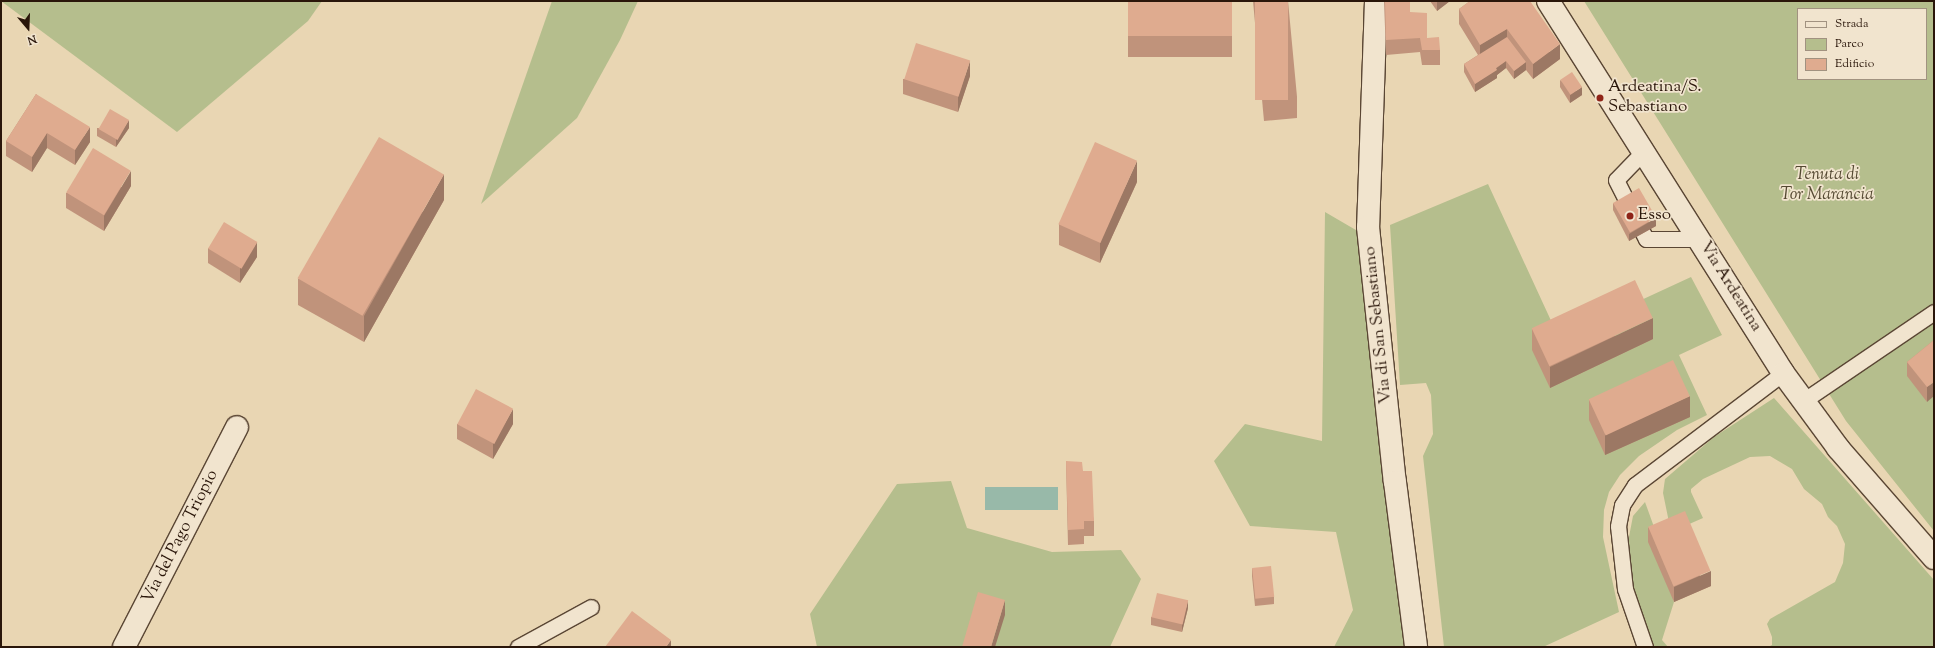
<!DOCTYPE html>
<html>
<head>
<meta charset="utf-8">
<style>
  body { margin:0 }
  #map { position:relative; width:1935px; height:648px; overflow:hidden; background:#e9d6b3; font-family:"Sorts Mill Goudy",serif }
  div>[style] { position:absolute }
  .green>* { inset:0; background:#b5be8d }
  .water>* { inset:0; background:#98b9a9; transform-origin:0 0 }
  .roads { filter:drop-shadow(1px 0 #5a4634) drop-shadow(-1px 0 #5a4634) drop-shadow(0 1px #5a4634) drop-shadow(0 -1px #5a4634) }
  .service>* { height:15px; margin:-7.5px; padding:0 7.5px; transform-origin:7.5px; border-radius:7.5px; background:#f1e4ce }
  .minor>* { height:22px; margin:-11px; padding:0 11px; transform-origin:11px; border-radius:11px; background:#f1e4ce }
  .secondary>* { height:22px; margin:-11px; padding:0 11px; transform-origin:11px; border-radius:11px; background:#f1e4ce }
  .wall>* { inset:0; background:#c0937b; transform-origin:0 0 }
  .shaded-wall>* { inset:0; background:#9c7864 }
  .building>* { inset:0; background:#dfab8f; transform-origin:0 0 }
  .dots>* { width:11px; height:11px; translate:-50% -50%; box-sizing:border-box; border:2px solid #f1e4ce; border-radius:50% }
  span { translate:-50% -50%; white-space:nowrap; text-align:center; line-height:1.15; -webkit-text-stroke:3.5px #f1e4ce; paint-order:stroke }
  .poi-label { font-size:17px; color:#2a160a }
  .left { translate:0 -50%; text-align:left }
  .park-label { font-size:17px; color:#544831; font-style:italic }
  .street-label { font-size:17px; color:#2a160a }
  .frame { position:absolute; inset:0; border:2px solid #2a160a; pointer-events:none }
  .legend { position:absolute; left:1797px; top:8px; width:130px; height:72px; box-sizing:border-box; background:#f1e4ce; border:1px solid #a19280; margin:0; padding:5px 7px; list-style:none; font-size:12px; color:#2a160a }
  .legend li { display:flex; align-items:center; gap:8px; height:20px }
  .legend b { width:20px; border:1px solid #a19280 }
  .north { position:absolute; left:8px; top:8px; width:40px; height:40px; -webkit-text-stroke:3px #f1e4ce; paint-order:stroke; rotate:161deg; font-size:11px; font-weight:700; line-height:16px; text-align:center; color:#2a160a }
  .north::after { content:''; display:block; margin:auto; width:14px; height:18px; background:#2a160a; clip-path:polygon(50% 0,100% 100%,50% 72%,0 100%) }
</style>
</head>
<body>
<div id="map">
  <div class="green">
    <i style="clip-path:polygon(1px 1px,322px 1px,308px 21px,177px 132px)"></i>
    <i style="clip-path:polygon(552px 1px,638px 1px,620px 40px,577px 118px,481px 204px)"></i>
    <i style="clip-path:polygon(evenodd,1584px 1px,1934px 1px,1934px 531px,1846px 421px,1584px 1px,1798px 9px,1926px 9px,1926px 79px,1798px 79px,1798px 9px)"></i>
    <i style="clip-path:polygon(1488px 184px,1559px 338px,1691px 277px,1722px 335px,1679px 355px,1707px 415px,1677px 430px,1639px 456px,1620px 475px,1609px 492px,1604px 510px,1603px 537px,1619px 612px,1543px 647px,1444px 647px,1423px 456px,1433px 434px,1431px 395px,1426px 383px,1400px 385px,1390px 225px)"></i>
    <i style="clip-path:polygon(1325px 212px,1361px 233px,1406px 647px,1334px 647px,1353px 610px,1336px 532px,1250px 526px,1214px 461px,1245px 424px,1322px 441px)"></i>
    <i style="clip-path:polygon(1774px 398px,1934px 580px,1934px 647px,1768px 647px,1772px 645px,1772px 637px,1767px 624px,1770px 619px,1835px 582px,1843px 563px,1845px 544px,1837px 526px,1828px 517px,1822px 504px,1804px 489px,1792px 469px,1770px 456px,1750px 457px,1703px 479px,1691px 489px,1691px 492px,1703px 518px,1671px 532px,1663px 493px,1665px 479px,1714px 437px)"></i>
    <i style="clip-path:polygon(951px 481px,967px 528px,1052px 552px,1121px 550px,1141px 579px,1110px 647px,817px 647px,810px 614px,897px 484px)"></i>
    <i style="clip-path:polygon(1645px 502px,1658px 538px,1674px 602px,1662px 640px,1668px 647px,1654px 647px,1631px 583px,1628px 542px,1633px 516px)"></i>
  </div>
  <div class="water">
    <i style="left:1058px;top:487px;width:23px;height:73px;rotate:90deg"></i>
  </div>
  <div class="roads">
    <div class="service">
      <i style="left:1644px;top:151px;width:40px;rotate:134deg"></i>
      <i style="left:1616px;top:180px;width:66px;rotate:63deg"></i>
      <i style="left:1646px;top:239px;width:54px"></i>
      <i style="left:1803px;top:401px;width:158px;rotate:-34.2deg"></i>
      <i style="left:518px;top:647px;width:83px;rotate:-28.7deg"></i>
      <i style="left:1645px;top:647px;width:61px;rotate:-109deg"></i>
      <i style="left:1625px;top:589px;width:63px;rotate:-96.3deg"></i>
      <i style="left:1618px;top:526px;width:21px;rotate:-79deg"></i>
      <i style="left:1622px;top:505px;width:24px;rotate:-57deg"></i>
      <i style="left:1635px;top:485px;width:186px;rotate:-37.1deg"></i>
    </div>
    <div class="minor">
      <i style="left:124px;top:647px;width:247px;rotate:-62.8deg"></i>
    </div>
    <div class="secondary">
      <i style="left:1376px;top:1px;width:226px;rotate:92deg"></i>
      <i style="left:1368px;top:227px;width:256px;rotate:84deg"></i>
      <i style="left:1395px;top:482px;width:166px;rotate:82.7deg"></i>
      <i style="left:1548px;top:1px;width:440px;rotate:57.7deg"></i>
      <i style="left:1783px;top:373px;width:93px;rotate:53.7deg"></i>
      <i style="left:1838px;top:448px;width:146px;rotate:48.9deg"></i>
    </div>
  </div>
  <div class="wall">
    <i style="left:1128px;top:1px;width:104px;height:56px"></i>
    <i style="clip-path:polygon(1253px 1px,1288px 1px,1297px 97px,1297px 118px,1264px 121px)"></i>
    <i style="clip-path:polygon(1384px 1px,1410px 1px,1410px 12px,1427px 38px,1440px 50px,1440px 65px,1422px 65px,1420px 52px,1386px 55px)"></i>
    <i style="clip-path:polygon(1430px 1px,1450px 1px,1437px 11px)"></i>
    <i style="clip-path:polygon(1470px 1px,1560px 59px,1533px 79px,1526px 70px,1514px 79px,1506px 68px,1497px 75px,1497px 78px,1475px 92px,1464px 72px,1464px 64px,1478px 55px,1459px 24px,1459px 9px)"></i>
    <i style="clip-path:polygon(970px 76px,958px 112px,903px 94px,903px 79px)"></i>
    <i style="clip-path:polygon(1560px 80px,1582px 95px,1570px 103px,1560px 87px)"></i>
    <i style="clip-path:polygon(36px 94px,90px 142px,75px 165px,47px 148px,32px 172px,6px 156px,6px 141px)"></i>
    <i style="clip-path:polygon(97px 128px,129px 128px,116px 147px,97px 136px)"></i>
    <i style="clip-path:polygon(1137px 182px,1100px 263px,1059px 245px,1059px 224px)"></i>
    <i style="clip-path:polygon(131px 186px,104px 231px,66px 208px,66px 193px)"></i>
    <i style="clip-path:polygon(444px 200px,364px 342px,298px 305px,298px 279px)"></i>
    <i style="clip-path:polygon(1613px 203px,1656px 226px,1629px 241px,1613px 210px)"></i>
    <i style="clip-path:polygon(208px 248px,257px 257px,240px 283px,208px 263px)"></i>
    <i style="clip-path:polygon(1532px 329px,1653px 339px,1550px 388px,1532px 350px)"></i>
    <i style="clip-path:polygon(1934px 340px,1927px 402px,1907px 376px,1907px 362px)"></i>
    <i style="clip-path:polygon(1589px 399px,1690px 417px,1605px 455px,1589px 420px)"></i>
    <i style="clip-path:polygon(457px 424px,513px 424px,493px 459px,457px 439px)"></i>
    <i style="clip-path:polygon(1066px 461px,1083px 471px,1094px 521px,1094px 536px,1084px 536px,1084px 544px,1068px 545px)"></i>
    <i style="clip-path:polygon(1648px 527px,1711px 586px,1674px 602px,1648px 542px)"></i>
    <i style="clip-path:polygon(1252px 568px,1274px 597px,1274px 604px,1255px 606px,1252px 576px)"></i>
    <i style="clip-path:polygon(1188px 608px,1182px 632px,1151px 625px,1151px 617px)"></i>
  </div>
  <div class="shaded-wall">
    <i style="clip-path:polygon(1437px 1px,1450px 1px,1437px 11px)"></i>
    <i style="clip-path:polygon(1507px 29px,1507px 44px,1480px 60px,1480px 45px)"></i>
    <i style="clip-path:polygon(1560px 44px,1560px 59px,1533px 79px,1533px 64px)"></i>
    <i style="clip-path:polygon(970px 61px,970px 76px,958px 112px,958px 97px)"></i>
    <i style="clip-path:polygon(1506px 61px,1506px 68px,1497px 75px,1497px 78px,1475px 92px,1475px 84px)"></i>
    <i style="clip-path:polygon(1526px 62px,1526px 70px,1514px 79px,1514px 71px)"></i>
    <i style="clip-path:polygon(1582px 87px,1582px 95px,1570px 103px,1570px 95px)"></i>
    <i style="clip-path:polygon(129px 120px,129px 128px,116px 147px,116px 140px)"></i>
    <i style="clip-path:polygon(90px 127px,90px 142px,75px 165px,75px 150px)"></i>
    <i style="clip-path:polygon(47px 133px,47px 148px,32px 172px,32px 157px)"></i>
    <i style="clip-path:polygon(1137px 161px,1137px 182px,1100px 263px,1100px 242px)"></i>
    <i style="clip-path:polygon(131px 171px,131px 186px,104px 231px,104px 216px)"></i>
    <i style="clip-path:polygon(444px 174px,444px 200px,364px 342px,364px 316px)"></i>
    <i style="clip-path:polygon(1656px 218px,1656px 226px,1629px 241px,1629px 234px)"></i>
    <i style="clip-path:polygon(257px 242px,257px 257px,240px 283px,240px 268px)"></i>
    <i style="clip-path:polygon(1653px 318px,1653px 339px,1550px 388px,1550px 367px)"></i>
    <i style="clip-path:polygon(1934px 382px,1934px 396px,1927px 402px,1927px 387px)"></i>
    <i style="clip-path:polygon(1690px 396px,1690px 417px,1605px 455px,1605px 434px)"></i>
    <i style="clip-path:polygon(513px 409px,513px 424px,493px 459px,493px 444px)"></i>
    <i style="clip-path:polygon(1711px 571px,1711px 586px,1674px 602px,1674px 587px)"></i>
    <i style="clip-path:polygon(1005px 600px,1005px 615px,995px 647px,991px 647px)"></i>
    <i style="clip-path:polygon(1188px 600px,1188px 608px,1182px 632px,1182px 625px)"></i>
    <i style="clip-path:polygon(671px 640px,671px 647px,666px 647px)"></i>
  </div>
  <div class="building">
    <i style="left:1128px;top:1px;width:104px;height:35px"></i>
    <i style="left:1255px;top:1px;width:33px;height:99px"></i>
    <i style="clip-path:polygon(1385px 1px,1410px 1px,1410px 12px,1427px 13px,1427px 38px,1439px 37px,1440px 50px,1422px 50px,1420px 38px,1386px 40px)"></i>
    <i style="clip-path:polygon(1470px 1px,1530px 1px,1560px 44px,1533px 64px,1507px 29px,1480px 45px,1459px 9px)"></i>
    <i style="clip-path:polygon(1507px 37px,1526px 62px,1514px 71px,1506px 61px,1496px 68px,1497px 70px,1475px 84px,1464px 64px)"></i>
    <i style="left:916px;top:43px;width:57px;height:38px;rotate:18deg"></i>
    <i style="left:1572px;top:72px;width:18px;height:14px;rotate:56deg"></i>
    <i style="clip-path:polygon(36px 94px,90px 127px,75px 150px,47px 133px,32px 157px,6px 141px)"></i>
    <i style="left:110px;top:109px;width:22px;height:23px;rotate:30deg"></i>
    <i style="left:379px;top:137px;width:75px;height:163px;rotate:30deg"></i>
    <i style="left:1095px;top:142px;width:46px;height:90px;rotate:24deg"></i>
    <i style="left:93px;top:148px;width:44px;height:52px;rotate:31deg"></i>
    <i style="left:1639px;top:188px;width:34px;height:30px;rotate:60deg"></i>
    <i style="left:224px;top:222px;width:39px;height:31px;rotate:31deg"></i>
    <i style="left:1635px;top:280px;width:42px;height:114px;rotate:65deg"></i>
    <i style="clip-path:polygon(1934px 340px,1934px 382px,1927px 387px,1907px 362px)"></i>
    <i style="left:1673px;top:360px;width:40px;height:93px;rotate:65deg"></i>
    <i style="left:476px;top:389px;width:42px;height:40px;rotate:28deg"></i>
    <i style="clip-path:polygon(1066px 461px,1082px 462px,1083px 471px,1092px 471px,1094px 521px,1084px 521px,1084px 529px,1068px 530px)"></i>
    <i style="left:1685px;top:511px;width:65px;height:40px;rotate:67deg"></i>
    <i style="left:1271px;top:566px;width:31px;height:19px;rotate:84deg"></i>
    <i style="clip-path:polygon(978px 592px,1005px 600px,991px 647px,962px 647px)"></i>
    <i style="left:1157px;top:593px;width:32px;height:25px;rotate:13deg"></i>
    <i style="clip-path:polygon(632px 611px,671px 640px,666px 647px,605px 647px)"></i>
  </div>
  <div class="dots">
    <i style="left:1600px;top:98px;background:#8f2418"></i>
    <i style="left:1630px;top:216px;background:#8f2418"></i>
  </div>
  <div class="poi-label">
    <span class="left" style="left:1608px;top:98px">Ardeatina/S.<br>Sebastiano</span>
    <span class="left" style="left:1638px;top:216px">Esso</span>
  </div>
  <div class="park-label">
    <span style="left:1827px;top:186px">Tenuta di<br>Tor Marancia</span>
  </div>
  <div class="street-label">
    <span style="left:1730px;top:287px;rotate:58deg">Via Ardeatina</span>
    <span style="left:1379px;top:325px;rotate:-96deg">Via di San Sebastiano</span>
    <span style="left:181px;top:537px;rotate:-63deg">Via del Pago Triopio</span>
  </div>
  <div class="frame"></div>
  <ul class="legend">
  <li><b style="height:5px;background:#f1e4ce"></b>Strada</li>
  <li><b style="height:11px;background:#b5be8d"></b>Parco</li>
  <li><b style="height:11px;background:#dfab8f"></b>Edificio</li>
  </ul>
  <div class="north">N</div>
</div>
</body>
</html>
